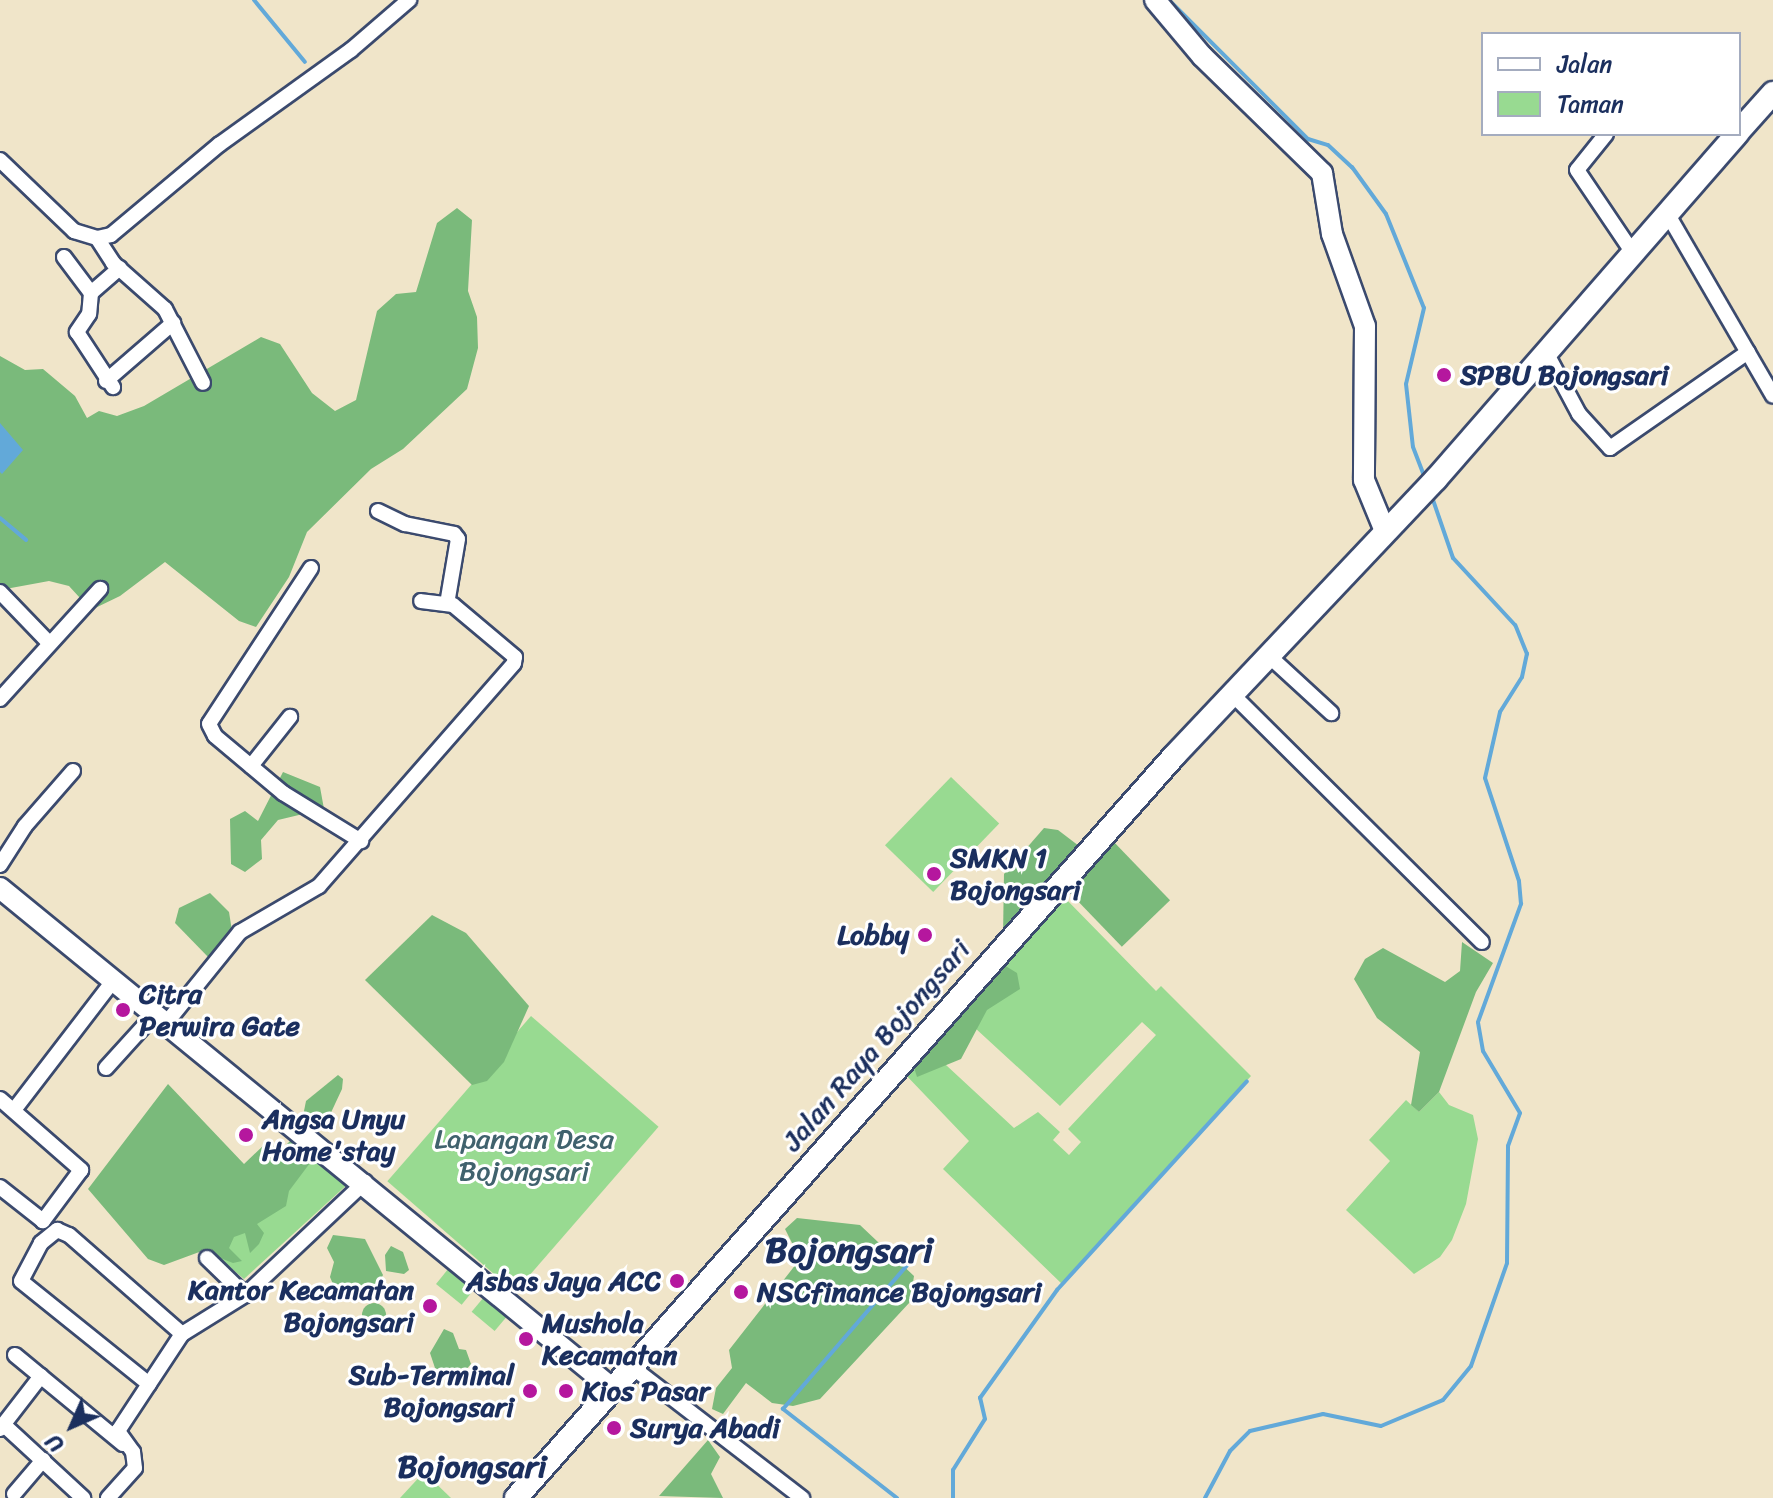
<!DOCTYPE html>
<html>
<head>
<meta charset="utf-8">
<style>
  body { margin:0 }
  #map { position:relative; width:1773px; height:1498px; overflow:hidden; background:#f0e5c9; font-family:Sriracha,sans-serif }
  div>[style] { position:absolute }
  .green>* { inset:0; background:#98da91; transform-origin:0 0 }
  .forest>* { inset:0; background:#7aba7b; transform-origin:0 0 }
  .round { border-radius:50% }
  .water>* { inset:0; background:#62a9d9 }
  .stream>* { height:4px; margin:-2px; padding:0 2px; transform-origin:2px; border-radius:2px; background:#62a9d9 }
  .roads { filter:drop-shadow(2px 0 #3b4a6e) drop-shadow(-2px 0 #3b4a6e) drop-shadow(0 2px #3b4a6e) drop-shadow(0 -2px #3b4a6e) }
  .street>* { height:14px; margin:-7px; padding:0 7px; transform-origin:7px; border-radius:7px; background:#fff }
  .secondary>* { height:20px; margin:-10px; padding:0 10px; transform-origin:10px; border-radius:10px; background:#fff }
  .primary>* { height:22px; margin:-11px; padding:0 11px; transform-origin:11px; border-radius:11px; background:#fff }
  .dots>* { width:22px; height:22px; translate:-50% -50%; box-sizing:border-box; border:4px solid #fff; border-radius:50% }
  span { translate:-50% -50%; white-space:nowrap; text-align:center; line-height:1.15; -webkit-text-stroke:6px #fff; paint-order:stroke }
  .poi-label { font-size:28px; color:#1b2f5e; font-weight:700 }
  .left { translate:0 -50%; text-align:left }
  .right { translate:-100% -50%; text-align:right }
  .street-label { font-size:28px; color:#1b2f5e }
  .park-label { font-size:28px; color:#40626d }
  .quarter-label { font-size:32px; color:#1b2f5e; font-weight:700 }
  .district-label { font-size:36px; color:#1b2f5e; font-weight:700 }
  .legend { position:absolute; left:1481px; top:32px; width:260px; height:104px; box-sizing:border-box; background:#fff; border:2px solid #a4acbf; margin:0; padding:10px 14px; list-style:none; font-size:24px; color:#1b2f5e }
  .legend li { display:flex; align-items:center; gap:16px; height:40px }
  .legend b { width:40px; border:2px solid #a4acbf }
  .north { position:absolute; left:32px; top:1386px; width:80px; height:80px; -webkit-text-stroke:6px #fff; paint-order:stroke; rotate:225deg; font-size:22px; font-weight:700; line-height:32px; text-align:center; color:#1b2f5e }
  .north::after { content:''; display:block; margin:auto; width:28px; height:36px; background:#1b2f5e; clip-path:polygon(50% 0,100% 100%,50% 72%,0 100%) }
</style>
</head>
<body>
<div id="map">
  <div class="green">
    <i style="left:951px;top:777px;width:67px;height:95px;rotate:44deg"></i>
    <i style="clip-path:polygon(1063px 896px,1156px 991px,1161px 986px,1251px 1076px,1062px 1284px,943px 1169px,969px 1141px,903px 1072px,912px 1061px,946px 1065px,1014px 1128px,1038px 1112px,1060px 1132px,1053px 1140px,1069px 1155px,1081px 1142px,1068px 1129px,1156px 1035px,1142px 1022px,1060px 1106px,962px 1016px)"></i>
    <i style="left:531px;top:1016px;width:169px;height:219px;rotate:41deg"></i>
    <i style="clip-path:polygon(1439px 1092px,1449px 1105px,1473px 1115px,1478px 1139px,1466px 1204px,1452px 1240px,1440px 1257px,1414px 1274px,1346px 1210px,1390px 1161px,1369px 1140px,1406px 1100px,1419px 1112px)"></i>
    <i style="clip-path:polygon(306px 1145px,350px 1182px,244px 1279px,214px 1254px)"></i>
    <i style="left:453px;top:1263px;width:33px;height:27px;rotate:39deg"></i>
    <i style="left:489px;top:1291px;width:30px;height:27px;rotate:40deg"></i>
    <i style="clip-path:polygon(424px 1472px,451px 1498px,400px 1498px)"></i>
  </div>
  <div class="forest">
    <i style="clip-path:polygon(457px 208px,472px 220px,468px 291px,477px 317px,478px 348px,467px 389px,403px 449px,371px 469px,307px 532px,289px 577px,256px 627px,239px 621px,165px 562px,120px 596px,91px 610px,69px 586px,49px 581px,0 590px,0 356px,25px 370px,43px 369px,75px 396px,87px 418px,99px 411px,117px 416px,144px 406px,261px 337px,280px 344px,312px 393px,335px 411px,356px 400px,377px 311px,396px 294px,416px 292px,437px 223px)"></i>
    <i style="clip-path:polygon(283px 772px,320px 787px,324px 809px,278px 820px,261px 840px,262px 859px,245px 872px,231px 864px,230px 819px,245px 811px,258px 821px)"></i>
    <i style="clip-path:polygon(1044px 828px,1058px 830px,1079px 846px,1003px 936px,1004px 874px)"></i>
    <i style="left:1111px;top:839px;width:85px;height:67px;rotate:46deg"></i>
    <i style="clip-path:polygon(210px 893px,229px 912px,232px 931px,210px 959px,175px 923px,179px 908px)"></i>
    <i style="clip-path:polygon(432px 915px,466px 933px,529px 1006px,504px 1062px,487px 1081px,472px 1085px,365px 980px)"></i>
    <i style="clip-path:polygon(1462px 942px,1493px 963px,1476px 992px,1439px 1092px,1419px 1112px,1411px 1105px,1420px 1052px,1377px 1018px,1354px 979px,1365px 959px,1383px 948px,1445px 982px,1460px 971px)"></i>
    <i style="clip-path:polygon(999px 962px,1017px 973px,1020px 989px,987px 1010px,961px 1059px,917px 1077px,912px 1061px)"></i>
    <i style="clip-path:polygon(338px 1075px,343px 1079px,342px 1089px,328px 1119px,310px 1124px,303px 1116px,306px 1101px)"></i>
    <i style="clip-path:polygon(168px 1084px,244px 1164px,265px 1144px,283px 1148px,297px 1134px,319px 1151px,289px 1191px,286px 1206px,257px 1224px,264px 1233px,259px 1244px,250px 1253px,245px 1233px,234px 1237px,229px 1248px,242px 1261px,233px 1263px,202px 1251px,164px 1265px,148px 1259px,88px 1189px)"></i>
    <i style="clip-path:polygon(797px 1218px,860px 1225px,914px 1276px,910px 1302px,820px 1399px,793px 1406px,772px 1403px,746px 1383px,723px 1414px,712px 1409px,716px 1388px,732px 1368px,729px 1350px,800px 1259px,785px 1229px)"></i>
    <i style="clip-path:polygon(333px 1235px,365px 1239px,383px 1275px,372px 1298px,353px 1302px,338px 1296px,330px 1277px,334px 1262px,327px 1248px)"></i>
    <i style="clip-path:polygon(391px 1246px,403px 1252px,409px 1270px,404px 1274px,386px 1271px,385px 1255px)"></i>
    <i class="round" style="left:362px;top:1303px;width:24px;height:24px"></i>
    <i style="clip-path:polygon(444px 1329px,453px 1333px,459px 1349px,466px 1350px,471px 1364px,458px 1379px,435px 1368px,430px 1353px)"></i>
    <i style="clip-path:polygon(708px 1440px,720px 1457px,711px 1474px,723px 1498px,659px 1496px)"></i>
  </div>
  <div class="water">
    <i style="clip-path:polygon(0 423px,23px 450px,2px 474px,0 472px)"></i>
  </div>
  <div class="stream">
    <i style="left:254px;top:0;width:80px;rotate:50.6deg"></i>
    <i style="left:1169px;top:0;width:197px;rotate:45deg"></i>
    <i style="left:1308px;top:139px;width:21px;rotate:17deg"></i>
    <i style="left:1328px;top:145px;width:33px;rotate:43deg"></i>
    <i style="left:1352px;top:167px;width:58px;rotate:54.1deg"></i>
    <i style="left:1386px;top:214px;width:101px;rotate:68deg"></i>
    <i style="left:1424px;top:308px;width:78px;rotate:103.3deg"></i>
    <i style="left:1406px;top:384px;width:63px;rotate:83.7deg"></i>
    <i style="left:1413px;top:447px;width:33px;rotate:69deg"></i>
    <i style="left:0;top:518px;width:34px;rotate:40deg"></i>
    <i style="left:897px;top:1498px;width:145px;rotate:-142deg"></i>
    <i style="left:783px;top:1409px;width:194px;rotate:-49.2deg"></i>
    <i style="left:953px;top:1498px;width:28px;rotate:-90deg"></i>
    <i style="left:953px;top:1470px;width:60px;rotate:-57.9deg"></i>
    <i style="left:985px;top:1419px;width:22px;rotate:-103deg"></i>
    <i style="left:980px;top:1398px;width:133px;rotate:-54.5deg"></i>
    <i style="left:1057px;top:1290px;width:282px;rotate:-47.7deg"></i>
    <i style="left:1205px;top:1498px;width:53px;rotate:-62deg"></i>
    <i style="left:1230px;top:1451px;width:28px;rotate:-45deg"></i>
    <i style="left:1250px;top:1431px;width:75px;rotate:-13.1deg"></i>
    <i style="left:1323px;top:1414px;width:59px;rotate:11.7deg"></i>
    <i style="left:1381px;top:1426px;width:67px;rotate:-22.8deg"></i>
    <i style="left:1443px;top:1400px;width:44px;rotate:-50.5deg"></i>
    <i style="left:1471px;top:1366px;width:109px;rotate:-70.7deg"></i>
    <i style="left:1507px;top:1263px;width:117px;rotate:-89.5deg"></i>
    <i style="left:1508px;top:1146px;width:35px;rotate:-70deg"></i>
    <i style="left:1520px;top:1113px;width:72px;rotate:-120.8deg"></i>
    <i style="left:1483px;top:1051px;width:29px;rotate:-100deg"></i>
    <i style="left:1478px;top:1022px;width:126px;rotate:-70deg"></i>
    <i style="left:1521px;top:904px;width:23px;rotate:-95deg"></i>
    <i style="left:1519px;top:881px;width:108px;rotate:-108.3deg"></i>
    <i style="left:1485px;top:778px;width:68px;rotate:-77.2deg"></i>
    <i style="left:1500px;top:712px;width:41px;rotate:-57.8deg"></i>
    <i style="left:1522px;top:677px;width:24px;rotate:-78deg"></i>
    <i style="left:1527px;top:654px;width:31px;rotate:-112deg"></i>
    <i style="left:1515px;top:625px;width:91px;rotate:-132.8deg"></i>
    <i style="left:1453px;top:558px;width:68px;rotate:-109deg"></i>
  </div>
  <div class="roads">
    <div class="street">
      <i style="left:1606px;top:134px;width:46px;rotate:128.9deg"></i>
      <i style="left:1577px;top:170px;width:100px;rotate:56deg"></i>
      <i style="left:0;top:160px;width:103px;rotate:43.8deg"></i>
      <i style="left:74px;top:231px;width:24px;rotate:17deg"></i>
      <i style="left:97px;top:238px;width:14px;rotate:-12deg"></i>
      <i style="left:111px;top:235px;width:142px;rotate:-39.9deg"></i>
      <i style="left:220px;top:144px;width:161px;rotate:-35.7deg"></i>
      <i style="left:351px;top:50px;width:77px;rotate:-40.8deg"></i>
      <i style="left:1667px;top:213px;width:211px;rotate:59.9deg"></i>
      <i style="left:97px;top:238px;width:30px;rotate:57deg"></i>
      <i style="left:113px;top:263px;width:69px;rotate:41.5deg"></i>
      <i style="left:165px;top:309px;width:83px;rotate:62.8deg"></i>
      <i style="left:64px;top:257px;width:45px;rotate:53.1deg"></i>
      <i style="left:91px;top:293px;width:21px;rotate:95deg"></i>
      <i style="left:89px;top:314px;width:22px;rotate:124deg"></i>
      <i style="left:77px;top:332px;width:66px;rotate:56.8deg"></i>
      <i style="left:91px;top:293px;width:38px;rotate:-41deg"></i>
      <i style="left:1547px;top:354px;width:68px;rotate:61.9deg"></i>
      <i style="left:1579px;top:414px;width:46px;rotate:47.6deg"></i>
      <i style="left:1610px;top:448px;width:168px;rotate:-34.8deg"></i>
      <i style="left:106px;top:381px;width:89px;rotate:-40.9deg"></i>
      <i style="left:378px;top:511px;width:30px;rotate:26deg"></i>
      <i style="left:405px;top:524px;width:50px;rotate:11.5deg"></i>
      <i style="left:454px;top:534px;width:6px;rotate:51deg"></i>
      <i style="left:458px;top:539px;width:66px;rotate:99.6deg"></i>
      <i style="left:311px;top:568px;width:186px;rotate:123.2deg"></i>
      <i style="left:209px;top:724px;width:13px;rotate:63deg"></i>
      <i style="left:215px;top:736px;width:89px;rotate:40deg"></i>
      <i style="left:283px;top:793px;width:92px;rotate:31.6deg"></i>
      <i style="left:0;top:592px;width:71px;rotate:46.1deg"></i>
      <i style="left:1268px;top:655px;width:86px;rotate:42.6deg"></i>
      <i style="left:1232px;top:694px;width:352px;rotate:44.8deg"></i>
      <i style="left:0;top:699px;width:149px;rotate:-47.7deg"></i>
      <i style="left:251px;top:766px;width:63px;rotate:-51.5deg"></i>
      <i style="left:0;top:865px;width:46px;rotate:-57.3deg"></i>
      <i style="left:25px;top:826px;width:73px;rotate:-48.9deg"></i>
      <i style="left:167px;top:1022px;width:116px;rotate:-51deg"></i>
      <i style="left:240px;top:932px;width:91px;rotate:-30.2deg"></i>
      <i style="left:319px;top:886px;width:296px;rotate:-48.8deg"></i>
      <i style="left:514px;top:663px;width:6px;rotate:-81deg"></i>
      <i style="left:515px;top:657px;width:81px;rotate:-140deg"></i>
      <i style="left:453px;top:605px;width:32px;rotate:-173deg"></i>
      <i style="left:106px;top:1068px;width:72px;rotate:-47.8deg"></i>
      <i style="left:0;top:1099px;width:108px;rotate:41.2deg"></i>
      <i style="left:81px;top:1170px;width:64px;rotate:126.7deg"></i>
      <i style="left:43px;top:1221px;width:55px;rotate:-141.7deg"></i>
      <i style="left:14px;top:1110px;width:163px;rotate:-52.5deg"></i>
      <i style="left:207px;top:1258px;width:53px;rotate:44.2deg"></i>
      <i style="left:15px;top:1355px;width:140px;rotate:39.5deg"></i>
      <i style="left:632px;top:1367px;width:215px;rotate:37.6deg"></i>
      <i style="left:149px;top:1384px;width:164px;rotate:-141.2deg"></i>
      <i style="left:21px;top:1281px;width:43px;rotate:-62.2deg"></i>
      <i style="left:41px;top:1243px;width:21px;rotate:-39deg"></i>
      <i style="left:57px;top:1230px;width:13px;rotate:23deg"></i>
      <i style="left:69px;top:1235px;width:150px;rotate:41.2deg"></i>
      <i style="left:4px;top:1425px;width:108px;rotate:42.7deg"></i>
      <i style="left:0;top:1429px;width:67px;rotate:-52.3deg"></i>
      <i style="left:14px;top:1494px;width:45px;rotate:-49.5deg"></i>
      <i style="left:108px;top:1498px;width:40px;rotate:-48deg"></i>
      <i style="left:135px;top:1468px;width:16px;rotate:-97deg"></i>
      <i style="left:133px;top:1452px;width:26px;rotate:-126deg"></i>
      <i style="left:118px;top:1431px;width:116px;rotate:-56.6deg"></i>
      <i style="left:182px;top:1334px;width:74px;rotate:-31.8deg"></i>
      <i style="left:245px;top:1295px;width:165px;rotate:-43.3deg"></i>
    </div>
    <div class="secondary">
      <i style="left:1155px;top:0;width:73px;rotate:50deg"></i>
      <i style="left:1202px;top:56px;width:168px;rotate:44.3deg"></i>
      <i style="left:1322px;top:173px;width:62px;rotate:80.7deg"></i>
      <i style="left:1332px;top:234px;width:98px;rotate:70.3deg"></i>
      <i style="left:1365px;top:326px;width:154px;rotate:90.4deg"></i>
      <i style="left:1364px;top:480px;width:55px;rotate:67.6deg"></i>
      <i style="left:0;top:888px;width:792px;rotate:39.26deg"></i>
    </div>
    <div class="primary">
      <i style="left:1739px;top:131px;width:51px;rotate:-48.2deg"></i>
      <i style="left:516px;top:1498px;width:992px;rotate:-48.43deg"></i>
      <i style="left:1174px;top:756px;width:381px;rotate:-46.6deg"></i>
      <i style="left:1436px;top:479px;width:458px;rotate:-48.9deg"></i>
    </div>
  </div>
  <div class="dots">
    <i style="left:1444px;top:375px;background:#b5179e"></i>
    <i style="left:934px;top:874px;background:#b5179e"></i>
    <i style="left:925px;top:935px;background:#b5179e"></i>
    <i style="left:123px;top:1010px;background:#b5179e"></i>
    <i style="left:246px;top:1135px;background:#b5179e"></i>
    <i style="left:677px;top:1281px;background:#b5179e"></i>
    <i style="left:741px;top:1292px;background:#b5179e"></i>
    <i style="left:430px;top:1306px;background:#b5179e"></i>
    <i style="left:526px;top:1339px;background:#b5179e"></i>
    <i style="left:530px;top:1391px;background:#b5179e"></i>
    <i style="left:566px;top:1391px;background:#b5179e"></i>
    <i style="left:614px;top:1428px;background:#b5179e"></i>
  </div>
  <div class="poi-label">
    <span class="left" style="left:1460px;top:375px">SPBU Bojongsari</span>
    <span class="left" style="left:950px;top:874px">SMKN 1<br>Bojongsari</span>
    <span class="right" style="left:909px;top:935px">Lobby</span>
    <span class="left" style="left:139px;top:1010px">Citra<br>Perwira Gate</span>
    <span class="left" style="left:262px;top:1135px">Angsa Unyu<br>Home'stay</span>
    <span class="right" style="left:661px;top:1281px">Asbas Jaya ACC</span>
    <span class="right" style="left:414px;top:1306px">Kantor Kecamatan<br>Bojongsari</span>
    <span class="left" style="left:757px;top:1292px">NSCfinance Bojongsari</span>
    <span class="left" style="left:542px;top:1339px">Mushola<br>Kecamatan</span>
    <span class="right" style="left:514px;top:1391px">Sub-Terminal<br>Bojongsari</span>
    <span class="left" style="left:582px;top:1391px">Kios Pasar</span>
    <span class="left" style="left:630px;top:1428px">Surya Abadi</span>
  </div>
  <div class="street-label">
    <span style="left:876px;top:1045px;rotate:-49deg">Jalan Raya Bojongsari</span>
  </div>
  <div class="park-label">
    <span style="left:524px;top:1155px">Lapangan Desa<br>Bojongsari</span>
  </div>
  <div class="quarter-label">
    <span style="left:472px;top:1467px">Bojongsari</span>
  </div>
  <div class="district-label">
    <span style="left:849px;top:1251px">Bojongsari</span>
  </div>
  <ul class="legend">
  <li><b style="height:10px;background:#fff"></b>Jalan</li>
  <li><b style="height:22px;background:#98da91"></b>Taman</li>
  </ul>
  <div class="north">U</div>
</div>
</body>
</html>
